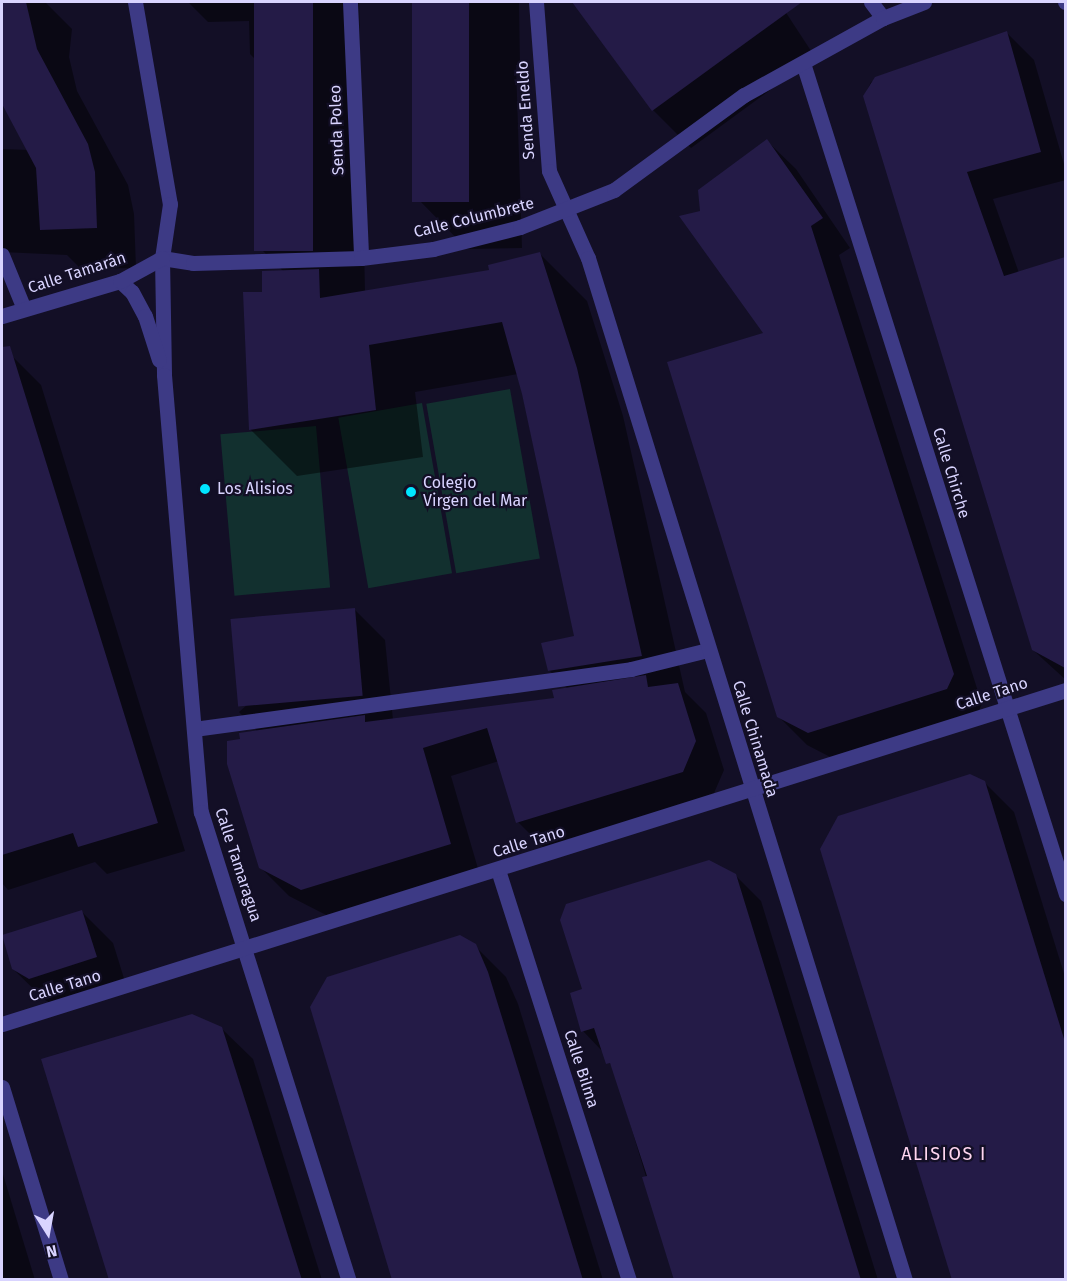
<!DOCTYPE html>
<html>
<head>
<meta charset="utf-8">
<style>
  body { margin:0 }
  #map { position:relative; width:1067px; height:1281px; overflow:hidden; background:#130f26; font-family:"Fira Sans",sans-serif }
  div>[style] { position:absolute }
  .green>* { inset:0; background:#12302f; transform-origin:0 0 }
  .shadow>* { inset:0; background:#0007 }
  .building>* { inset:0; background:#241b47; transform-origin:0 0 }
  .service>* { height:15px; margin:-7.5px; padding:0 7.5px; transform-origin:7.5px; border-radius:7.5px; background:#3d3a85 }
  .pedestrian>* { height:15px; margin:-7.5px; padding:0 7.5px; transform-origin:7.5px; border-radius:7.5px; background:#3d3a85 }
  .minor>* { height:15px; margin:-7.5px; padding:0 7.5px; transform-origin:7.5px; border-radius:7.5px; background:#3d3a85 }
  .dots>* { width:16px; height:16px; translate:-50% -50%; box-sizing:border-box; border:3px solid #130f26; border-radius:50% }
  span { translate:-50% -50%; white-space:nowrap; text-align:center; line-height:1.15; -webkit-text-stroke:4.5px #130f26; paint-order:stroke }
  .street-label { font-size:16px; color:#d9d4ff }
  .poi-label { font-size:16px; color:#d9d4ff }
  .left { translate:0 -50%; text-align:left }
  .neighbourhood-label { font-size:18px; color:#ffd6f0; letter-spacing:1.5px }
  .frame { position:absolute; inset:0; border:3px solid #d9d4ff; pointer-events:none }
  .north { position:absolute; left:18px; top:1203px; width:60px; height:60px; -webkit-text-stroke:4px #130f26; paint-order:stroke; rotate:169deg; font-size:16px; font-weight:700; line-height:24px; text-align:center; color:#d9d4ff }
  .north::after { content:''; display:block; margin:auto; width:21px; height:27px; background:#d9d4ff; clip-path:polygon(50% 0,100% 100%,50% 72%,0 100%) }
</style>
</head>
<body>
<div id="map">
  <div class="green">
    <i style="left:510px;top:389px;width:172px;height:85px;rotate:80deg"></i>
    <i style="left:422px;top:403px;width:173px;height:85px;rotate:80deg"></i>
    <i style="left:316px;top:426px;width:162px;height:96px;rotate:85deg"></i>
  </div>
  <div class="shadow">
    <i style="clip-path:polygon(2px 2px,45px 2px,72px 29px,69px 57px,77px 91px,128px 185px,134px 214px,136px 268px,81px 269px,67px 255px,2px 252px,2px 149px,30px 150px,2px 101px)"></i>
    <i style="clip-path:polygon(188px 2px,359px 2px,365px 292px,490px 271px,539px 253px,587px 301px,623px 416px,685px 692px,706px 713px,724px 770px,711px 800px,546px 850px,518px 822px,499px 761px,451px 776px,479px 872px,330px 917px,289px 896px,260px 867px,241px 740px,258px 732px,239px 712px,355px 610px,385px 640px,393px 720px,555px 699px,568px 689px,549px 670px,576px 637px,518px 374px,415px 392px,423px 457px,297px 476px,250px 429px,264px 293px,284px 272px,263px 251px,257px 61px,250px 54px,249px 21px,208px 22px)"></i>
    <i style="clip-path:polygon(414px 2px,519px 2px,520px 65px,516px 65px,522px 248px,467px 249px,420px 201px)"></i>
    <i style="clip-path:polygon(577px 2px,779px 2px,815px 57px,691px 148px,653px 110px,575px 3px)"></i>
    <i style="clip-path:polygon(1007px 33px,1034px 60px,1066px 171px,1066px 180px,993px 199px,1019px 273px,1066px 259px,1066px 680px,1033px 650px,864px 96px,871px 82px,904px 67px)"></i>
    <i style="clip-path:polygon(767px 141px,796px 169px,850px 248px,839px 255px,982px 704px,976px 717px,838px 761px,807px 745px,778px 716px,766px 334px,702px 212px)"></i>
    <i style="clip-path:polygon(13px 357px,41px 385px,185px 851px,107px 874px,95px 862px,8px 890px,2px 883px,2px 360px)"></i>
    <i style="clip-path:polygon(984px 782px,1014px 812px,1066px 980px,1066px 1280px,955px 1280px)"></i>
    <i style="clip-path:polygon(735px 875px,761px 901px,878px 1280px,677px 1280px,614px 1070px,603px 1052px,583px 1031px,584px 990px)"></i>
    <i style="clip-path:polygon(82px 912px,113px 943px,127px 988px,61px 1009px,45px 1000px,13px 969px)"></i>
    <i style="clip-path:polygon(475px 946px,506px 977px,518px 1004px,603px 1280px,394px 1280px)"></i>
    <i style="clip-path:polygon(221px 1028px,253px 1059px,322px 1280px,112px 1280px)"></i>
    <i style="clip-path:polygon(2px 1171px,35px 1280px,2px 1280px)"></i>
  </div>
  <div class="building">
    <i style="clip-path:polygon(2px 2px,26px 2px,37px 49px,88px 144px,95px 172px,97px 228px,40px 230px,36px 168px,2px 104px)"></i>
    <i style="left:254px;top:2px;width:59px;height:249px"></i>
    <i style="left:412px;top:2px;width:57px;height:200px"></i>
    <i style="clip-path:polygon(572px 2px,802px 2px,652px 111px)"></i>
    <i style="clip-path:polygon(1007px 31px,1041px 152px,967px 172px,1004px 276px,1065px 257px,1065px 668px,1032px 650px,863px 96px,875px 77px)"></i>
    <i style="clip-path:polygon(767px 139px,823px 218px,811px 226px,954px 674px,947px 689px,808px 733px,777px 717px,667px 362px,763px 333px,679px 216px,700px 211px,698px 190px)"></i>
    <i style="clip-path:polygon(540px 252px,577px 368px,642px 656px,548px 671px,541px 643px,574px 636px,522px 394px,502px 322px,369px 345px,376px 410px,249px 430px,243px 292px,262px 292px,262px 271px,319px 269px,320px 298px,489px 270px,488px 265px)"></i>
    <i style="clip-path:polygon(10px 346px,158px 823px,78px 847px,73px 833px,2px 855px,2px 347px)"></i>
    <i style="left:355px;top:608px;width:88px;height:125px;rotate:85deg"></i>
    <i style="clip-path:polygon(646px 675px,648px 687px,678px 683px,696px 741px,683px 772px,516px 823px,487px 728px,423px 748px,451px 844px,301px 890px,259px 868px,227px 764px,227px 741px,240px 739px,239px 733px,365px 715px,365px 722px,554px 698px,552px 690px)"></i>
    <i style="clip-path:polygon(970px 774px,985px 781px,1065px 1042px,1065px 1280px,952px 1280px,820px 849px,838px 816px)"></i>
    <i style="clip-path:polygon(709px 860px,736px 874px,861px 1280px,674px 1280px,642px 1177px,647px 1176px,610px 1063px,606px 1064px,594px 1028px,581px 1032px,570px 993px,582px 989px,560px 920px,566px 904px)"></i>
    <i style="clip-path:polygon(82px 910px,97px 957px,29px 979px,12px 969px,2px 935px)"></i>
    <i style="clip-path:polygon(460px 935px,476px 944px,488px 972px,583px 1280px,392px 1280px,310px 1007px,327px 977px)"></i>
    <i style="clip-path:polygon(192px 1014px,222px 1027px,302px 1280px,109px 1280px,41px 1059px)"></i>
  </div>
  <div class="service">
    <i style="left:2px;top:255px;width:58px;rotate:67.8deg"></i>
  </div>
  <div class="pedestrian">
    <i style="left:194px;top:729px;width:441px;rotate:-7.8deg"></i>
    <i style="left:631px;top:669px;width:79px;rotate:-13.9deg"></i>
  </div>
  <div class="minor">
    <i style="left:135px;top:2px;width:205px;rotate:80.2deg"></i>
    <i style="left:170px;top:204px;width:55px;rotate:98.4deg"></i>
    <i style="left:162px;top:258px;width:117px;rotate:89deg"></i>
    <i style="left:164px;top:375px;width:439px;rotate:85.2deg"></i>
    <i style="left:201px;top:812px;width:491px;rotate:72.5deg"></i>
    <i style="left:350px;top:2px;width:256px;rotate:87.5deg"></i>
    <i style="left:536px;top:2px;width:169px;rotate:85.6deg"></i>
    <i style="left:549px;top:171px;width:95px;rotate:65.9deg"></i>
    <i style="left:588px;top:258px;width:1070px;rotate:72.77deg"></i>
    <i style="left:871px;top:2px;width:20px;rotate:53deg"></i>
    <i style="left:1065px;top:2px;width:1px"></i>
    <i style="left:803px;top:63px;width:872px;rotate:72.44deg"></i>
    <i style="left:162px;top:258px;width:31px;rotate:9deg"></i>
    <i style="left:193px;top:263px;width:168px;rotate:-1.7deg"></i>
    <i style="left:361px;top:258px;width:73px;rotate:-7.1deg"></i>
    <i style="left:433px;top:249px;width:90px;rotate:-14.2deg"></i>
    <i style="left:520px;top:227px;width:101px;rotate:-21.5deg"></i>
    <i style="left:614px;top:190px;width:161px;rotate:-36.2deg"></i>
    <i style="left:744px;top:95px;width:159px;rotate:-29deg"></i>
    <i style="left:883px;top:18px;width:44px;rotate:-21.3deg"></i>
    <i style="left:120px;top:281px;width:16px;rotate:43deg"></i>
    <i style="left:132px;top:292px;width:27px;rotate:62deg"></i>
    <i style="left:145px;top:316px;width:46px;rotate:72.3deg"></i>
    <i style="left:2px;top:316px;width:123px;rotate:-16.5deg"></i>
    <i style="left:120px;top:281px;width:48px;rotate:-28.7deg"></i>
    <i style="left:498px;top:870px;width:430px;rotate:72.3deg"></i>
    <i style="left:2px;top:1024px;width:1115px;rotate:-17.43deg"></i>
    <i style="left:2px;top:1087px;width:202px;rotate:73deg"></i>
  </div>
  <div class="dots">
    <i style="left:205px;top:489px;background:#00e5ff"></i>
    <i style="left:411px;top:492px;background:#00e5ff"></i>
  </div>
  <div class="street-label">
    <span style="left:526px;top:110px;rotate:-94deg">Senda Eneldo</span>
    <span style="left:337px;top:130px;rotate:-92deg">Senda Poleo</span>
    <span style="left:474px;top:218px;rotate:-14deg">Calle Columbrete</span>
    <span style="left:77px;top:273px;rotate:-18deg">Calle Tamarán</span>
    <span style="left:951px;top:473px;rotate:73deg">Calle Chirche</span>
    <span style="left:992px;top:694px;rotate:-18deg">Calle Tano</span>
    <span style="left:755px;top:739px;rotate:73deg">Calle Chinamada</span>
    <span style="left:529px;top:842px;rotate:-17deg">Calle Tano</span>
    <span style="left:238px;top:865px;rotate:72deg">Calle Tamaragua</span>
    <span style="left:65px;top:986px;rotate:-17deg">Calle Tano</span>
    <span style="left:581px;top:1069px;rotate:72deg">Calle Bilma</span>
  </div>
  <div class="poi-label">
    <span class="left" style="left:423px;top:492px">Colegio<br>Virgen del Mar</span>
    <span class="left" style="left:217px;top:489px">Los Alisios</span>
  </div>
  <div class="neighbourhood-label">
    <span style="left:944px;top:1154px">ALISIOS I</span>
  </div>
  <div class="frame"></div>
  <div class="north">N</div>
</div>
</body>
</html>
